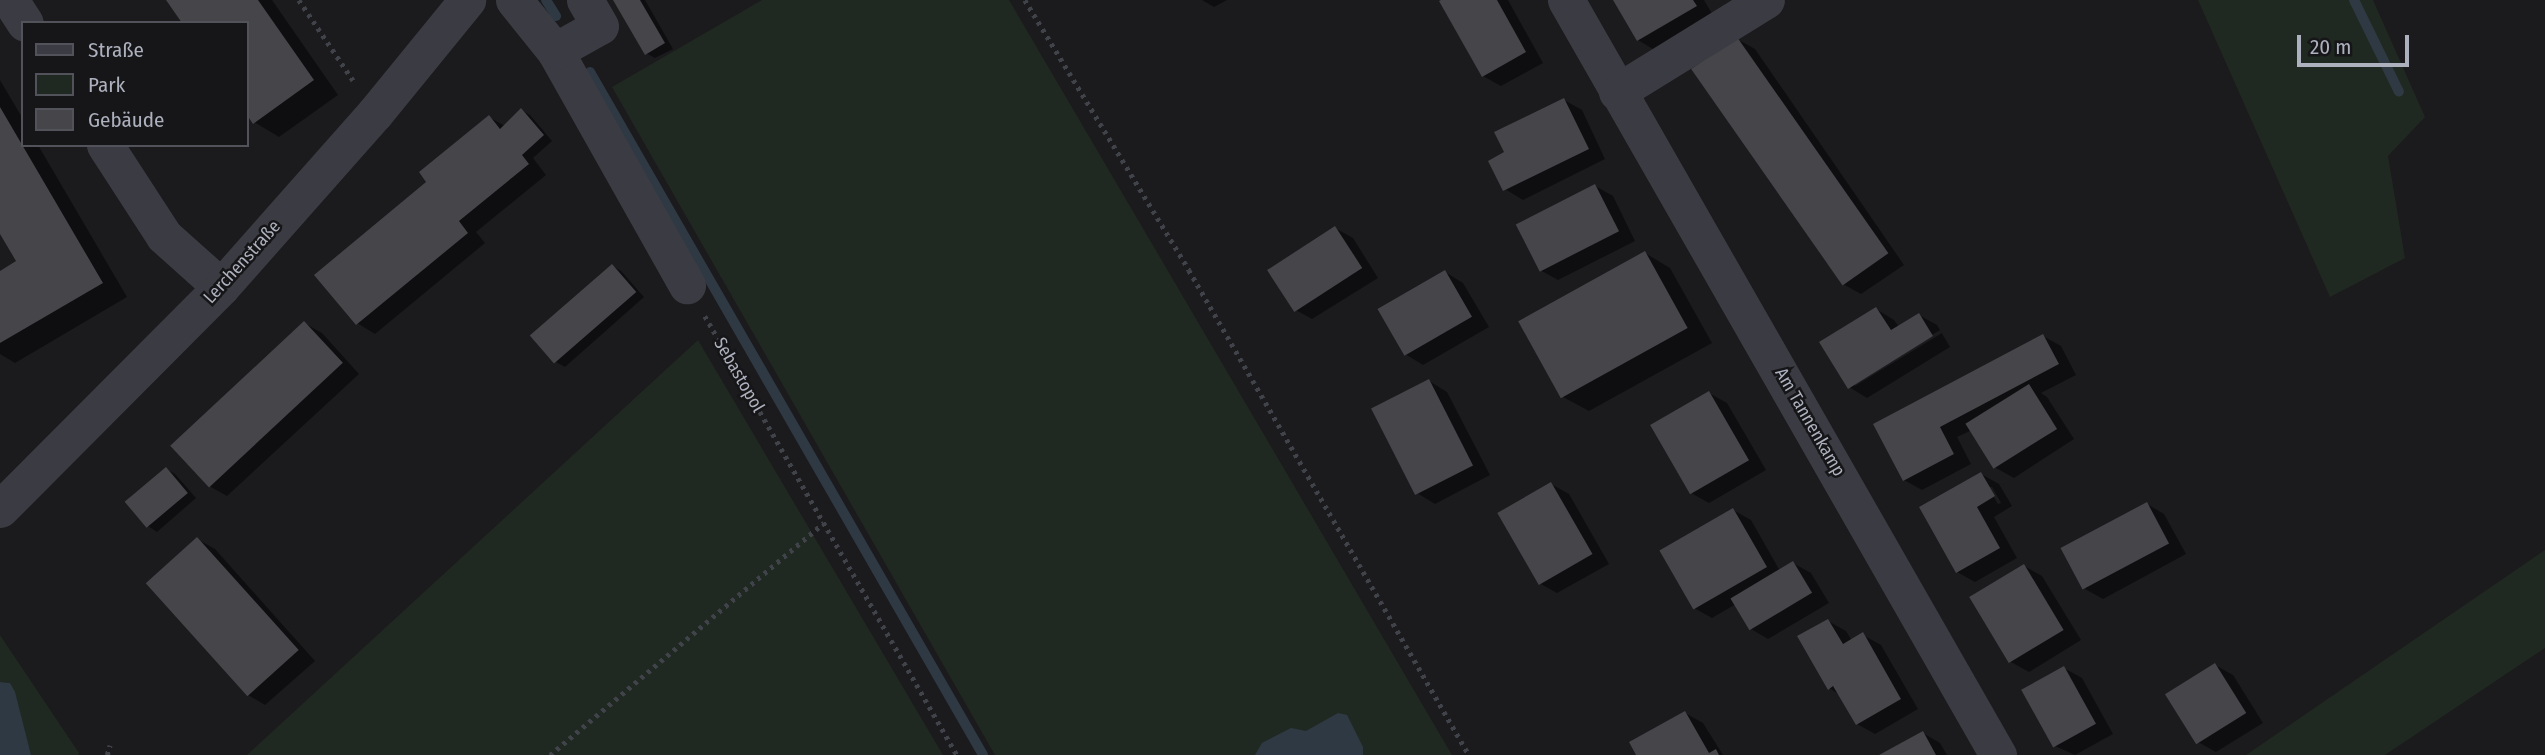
<!DOCTYPE html>
<html>
<head>
<meta charset="utf-8">
<style>
  body { margin:0 }
  #map { position:relative; width:2545px; height:755px; overflow:hidden; background:#1b1a1d; font-family:"Fira Sans Condensed",sans-serif }
  div>[style] { position:absolute }
  .green>* { inset:0; background:#202921 }
  .water>* { inset:0; background:#2f3943 }
  .shadow>* { inset:0; background:#0007 }
  .stream>* { height:10px; margin:-5px; padding:0 5px; transform-origin:5px; border-radius:5px; background:#2f3943 }
  .building>* { inset:0; background:#45454a; transform-origin:0 0 }
  .path>* { height:4.5px; margin-top:-2.25px; transform-origin:0; background:repeating-linear-gradient(90deg,#41434a 0 3.5px,transparent 0 8.5px) }
  .minor>* { height:37px; margin:-18.5px; padding:0 18.5px; transform-origin:18.5px; border-radius:18.5px; background:#3b3c43 }
  span { translate:-50% -50%; white-space:nowrap; text-align:center; line-height:1.15; -webkit-text-stroke:5px #161518; paint-order:stroke }
  .street-label { font-size:18px; color:#acb1bd }
  .legend { position:absolute; left:21px; top:21px; width:228px; height:126px; box-sizing:border-box; background:#161518; border:2px solid #52535a; margin:0; padding:9px 12px; list-style:none; font-size:21px; color:#acb1bd }
  .legend li { display:flex; align-items:center; gap:14px; height:35px }
  .legend b { width:35px; border:2px solid #52535a }
  .scale { position:absolute; left:2297px; top:35px; width:112px; height:32px; box-sizing:border-box; border:4px solid #acb1bd; border-top:0; padding-left:9px; font-size:21px; line-height:24px; white-space:nowrap; color:#acb1bd; -webkit-text-stroke:5px #161518; paint-order:stroke }
</style>
</head>
<body>
<div id="map">
  <div class="green">
    <i style="clip-path:polygon(762px 0,1009px 0,1452px 755px,995px 755px,612px 87px)"></i>
    <i style="clip-path:polygon(2198px 0,2373px 0,2425px 117px,2388px 156px,2405px 258px,2330px 297px)"></i>
    <i style="clip-path:polygon(698px 340px,943px 755px,247px 755px)"></i>
    <i style="clip-path:polygon(2545px 550px,2545px 648px,2385px 755px,2246px 755px)"></i>
    <i style="clip-path:polygon(0 635px,79px 753px,78px 755px,31px 755px,10px 683px,0 682px)"></i>
  </div>
  <div class="water">
    <i style="clip-path:polygon(0 682px,10px 683px,15px 692px,31px 755px,0 755px)"></i>
    <i style="clip-path:polygon(1338px 713px,1347px 715px,1363px 747px,1363px 755px,1255px 755px,1262px 743px,1291px 728px,1306px 731px)"></i>
  </div>
  <div class="shadow">
    <i style="clip-path:polygon(168px 0,272px 0,338px 95px,279px 137px,254px 122px,247px 112px,247px 23px)"></i>
    <i style="clip-path:polygon(615px 0,645px 0,673px 49px,655px 58px,646px 53px)"></i>
    <i style="clip-path:polygon(1202px 0,1227px 0,1214px 7px)"></i>
    <i style="clip-path:polygon(1445px 0,1508px 0,1543px 63px,1501px 86px,1483px 76px)"></i>
    <i style="clip-path:polygon(1615px 0,1704px 0,1714px 17px,1656px 51px,1638px 40px)"></i>
    <i style="clip-path:polygon(1737px 39px,1755px 49px,1904px 265px,1861px 294px,1843px 284px,1693px 69px)"></i>
    <i style="clip-path:polygon(0 80px,23px 119px,23px 145px,38px 145px,127px 297px,15px 363px,0 354px,0 273px,18px 262px,0 231px)"></i>
    <i style="clip-path:polygon(1564px 100px,1582px 110px,1605px 159px,1523px 200px,1505px 189px,1507px 153px)"></i>
    <i style="clip-path:polygon(521px 110px,530px 115px,552px 141px,533px 158px,546px 175px,476px 232px,485px 243px,375px 334px,357px 323px,429px 182px,489px 117px,505px 126px)"></i>
    <i style="clip-path:polygon(1595px 186px,1613px 196px,1635px 241px,1558px 280px,1540px 270px)"></i>
    <i style="clip-path:polygon(1335px 228px,1353px 238px,1378px 278px,1312px 319px,1294px 309px,1269px 269px)"></i>
    <i style="clip-path:polygon(1645px 253px,1670px 268px,1712px 343px,1589px 411px,1563px 397px)"></i>
    <i style="clip-path:polygon(612px 266px,621px 271px,644px 297px,565px 367px,556px 362px)"></i>
    <i style="clip-path:polygon(1445px 272px,1463px 283px,1489px 327px,1423px 365px,1405px 354px)"></i>
    <i style="clip-path:polygon(evenodd,1876px 309px,1894px 320px,1899px 327px,1919px 315px,1937px 325px,1950px 347px,1867px 398px,1849px 387px,1876px 309px,1940px 330px,1942px 333px,1855px 386px,1855px 382px,1940px 330px)"></i>
    <i style="clip-path:polygon(304px 323px,322px 333px,359px 374px,227px 496px,209px 486px)"></i>
    <i style="clip-path:polygon(2043px 336px,2061px 346px,2076px 375px,2041px 393px,2047px 397px,2074px 439px,2014px 478px,1996px 468px,1972px 430px,1957px 437px,1971px 464px,1922px 490px,1904px 480px,1875px 425px)"></i>
    <i style="clip-path:polygon(1429px 381px,1447px 392px,1490px 475px,1435px 504px,1417px 493px)"></i>
    <i style="clip-path:polygon(1709px 393px,1727px 403px,1766px 470px,1709px 503px,1691px 493px)"></i>
    <i style="clip-path:polygon(166px 469px,175px 474px,196px 498px,157px 532px,148px 526px)"></i>
    <i style="clip-path:polygon(evenodd,1981px 474px,1999px 484px,2012px 506px,1994px 517px,2017px 558px,1975px 582px,1957px 572px,1981px 474px,1988px 487px,1992px 487px,2001px 503px,1998px 504px,1988px 487px)"></i>
    <i style="clip-path:polygon(1551px 484px,1569px 494px,1609px 564px,1557px 593px,1539px 583px)"></i>
    <i style="clip-path:polygon(2147px 504px,2164px 514px,2186px 554px,2103px 599px,2085px 589px)"></i>
    <i style="clip-path:polygon(1733px 510px,1751px 520px,1780px 571px,1793px 563px,1811px 573px,1829px 603px,1768px 639px,1751px 629px,1736px 604px,1712px 618px,1694px 608px)"></i>
    <i style="clip-path:polygon(197px 539px,215px 549px,315px 661px,265px 705px,248px 695px,147px 583px)"></i>
    <i style="clip-path:polygon(2024px 566px,2042px 576px,2081px 640px,2029px 672px,2011px 662px)"></i>
    <i style="clip-path:polygon(1828px 621px,1846px 631px,1852px 641px,1863px 635px,1881px 645px,1918px 709px,1875px 734px,1857px 724px,1840px 695px,1829px 688px)"></i>
    <i style="clip-path:polygon(2215px 665px,2233px 675px,2263px 723px,2216px 752px,2198px 742px)"></i>
    <i style="clip-path:polygon(2064px 668px,2082px 678px,2113px 734px,2075px 755px,2055px 746px)"></i>
    <i style="clip-path:polygon(1685px 713px,1703px 723px,1723px 755px,1638px 755px)"></i>
    <i style="clip-path:polygon(1923px 733px,1940px 743px,1947px 755px,1883px 755px)"></i>
  </div>
  <div class="stream">
    <i style="left:546px;top:0;width:19px;rotate:58deg"></i>
    <i style="left:2354px;top:0;width:102px;rotate:63.9deg"></i>
    <i style="left:590px;top:72px;width:788px;rotate:60.08deg"></i>
  </div>
  <div class="building">
    <i style="clip-path:polygon(166px 0,258px 0,314px 80px,253px 124px,247px 115px,247px 23px,182px 23px)"></i>
    <i style="clip-path:polygon(613px 0,640px 0,665px 43px,645px 55px)"></i>
    <i style="clip-path:polygon(1441px 0,1497px 0,1526px 52px,1482px 77px,1439px 1px)"></i>
    <i style="clip-path:polygon(1613px 0,1693px 0,1697px 6px,1637px 41px)"></i>
    <i style="left:1737px;top:37px;width:264px;height:56px;rotate:55deg"></i>
    <i style="clip-path:polygon(1564px 98px,1589px 149px,1503px 191px,1488px 161px,1504px 152px,1494px 132px)"></i>
    <i style="clip-path:polygon(0 107px,103px 283px,0 343px,0 271px,16px 261px,0 234px)"></i>
    <i style="clip-path:polygon(521px 108px,544px 135px,522px 155px,529px 164px,459px 221px,468px 233px,356px 325px,314px 275px,426px 182px,419px 172px,489px 115px,500px 129px)"></i>
    <i style="left:1595px;top:184px;width:53px;height:89px;rotate:63deg"></i>
    <i style="left:1335px;top:226px;width:50px;height:81px;rotate:57deg"></i>
    <i style="left:1645px;top:251px;width:88px;height:145px;rotate:61deg"></i>
    <i style="left:612px;top:264px;width:37px;height:109px;rotate:49deg"></i>
    <i style="left:1445px;top:270px;width:54px;height:78px;rotate:60deg"></i>
    <i style="clip-path:polygon(1876px 307px,1891px 330px,1919px 313px,1933px 336px,1848px 389px,1819px 342px)"></i>
    <i style="left:304px;top:321px;width:57px;height:183px;rotate:47deg"></i>
    <i style="clip-path:polygon(2043px 334px,2059px 364px,1940px 427px,1954px 454px,1903px 481px,1873px 424px)"></i>
    <i style="left:1429px;top:379px;width:97px;height:65px;rotate:63deg"></i>
    <i style="left:2029px;top:384px;width:53px;height:75px;rotate:58deg"></i>
    <i style="left:1709px;top:391px;width:80px;height:68px;rotate:60deg"></i>
    <i style="left:166px;top:467px;width:34px;height:54px;rotate:50deg"></i>
    <i style="clip-path:polygon(1981px 472px,1995px 496px,1977px 507px,2000px 548px,1956px 573px,1919px 507px)"></i>
    <i style="left:1551px;top:482px;width:83px;height:62px;rotate:60deg"></i>
    <i style="left:2147px;top:502px;width:47px;height:98px;rotate:62deg"></i>
    <i style="left:1733px;top:508px;width:68px;height:85px;rotate:60deg"></i>
    <i style="left:197px;top:537px;width:152px;height:69px;rotate:48deg"></i>
    <i style="left:1793px;top:561px;width:37px;height:73px;rotate:59deg"></i>
    <i style="left:2024px;top:564px;width:77px;height:64px;rotate:59deg"></i>
    <i style="clip-path:polygon(1828px 619px,1843px 644px,1863px 632px,1901px 699px,1856px 725px,1833px 686px,1828px 690px,1797px 636px)"></i>
    <i style="left:2215px;top:663px;width:59px;height:59px;rotate:58deg"></i>
    <i style="left:2064px;top:666px;width:66px;height:49px;rotate:61deg"></i>
    <i style="clip-path:polygon(1685px 711px,1709px 753px,1716px 749px,1719px 755px,1636px 755px,1629px 742px)"></i>
    <i style="clip-path:polygon(1923px 731px,1936px 755px,1879px 755px)"></i>
  </div>
  <div class="path">
    <i style="left:299px;top:0;width:97px;rotate:56deg"></i>
    <i style="left:1025px;top:0;width:316px;rotate:58.7deg"></i>
    <i style="left:1189px;top:270px;width:560px;rotate:60deg"></i>
    <i style="left:705px;top:316px;width:506px;rotate:60.14deg"></i>
    <i style="left:107px;top:755px;width:10px;rotate:-73deg"></i>
    <i style="left:550px;top:755px;width:359px;rotate:-40.3deg"></i>
  </div>
  <div class="minor">
    <i style="left:10px;top:0;width:27px;rotate:57deg"></i>
    <i style="left:514px;top:0;width:65px;rotate:51.2deg"></i>
    <i style="left:555px;top:51px;width:269px;rotate:60.6deg"></i>
    <i style="left:1566px;top:0;width:870px;rotate:60.22deg"></i>
    <i style="left:555px;top:51px;width:51px;rotate:-29.1deg"></i>
    <i style="left:600px;top:26px;width:30px;rotate:-120deg"></i>
    <i style="left:1617px;top:92px;width:175px;rotate:-31.7deg"></i>
    <i style="left:105px;top:145px;width:108px;rotate:57deg"></i>
    <i style="left:164px;top:236px;width:76px;rotate:41.8deg"></i>
    <i style="left:0;top:509px;width:313px;rotate:-45.1deg"></i>
    <i style="left:221px;top:287px;width:232px;rotate:-48.5deg"></i>
    <i style="left:375px;top:113px;width:146px;rotate:-50.8deg"></i>
  </div>
  <div class="street-label">
    <span style="left:242px;top:262px;rotate:-48deg">Lerchenstraße</span>
    <span style="left:739px;top:375px;rotate:60deg">Sebastopol</span>
    <span style="left:1810px;top:422px;rotate:60deg">Am Tannenkamp</span>
  </div>
  <ul class="legend">
  <li><b style="height:9px;background:#3b3c43"></b>Straße</li>
  <li><b style="height:19px;background:#202921"></b>Park</li>
  <li><b style="height:19px;background:#45454a"></b>Gebäude</li>
  </ul>
  <div class="scale">20 m</div>
</div>
</body>
</html>
